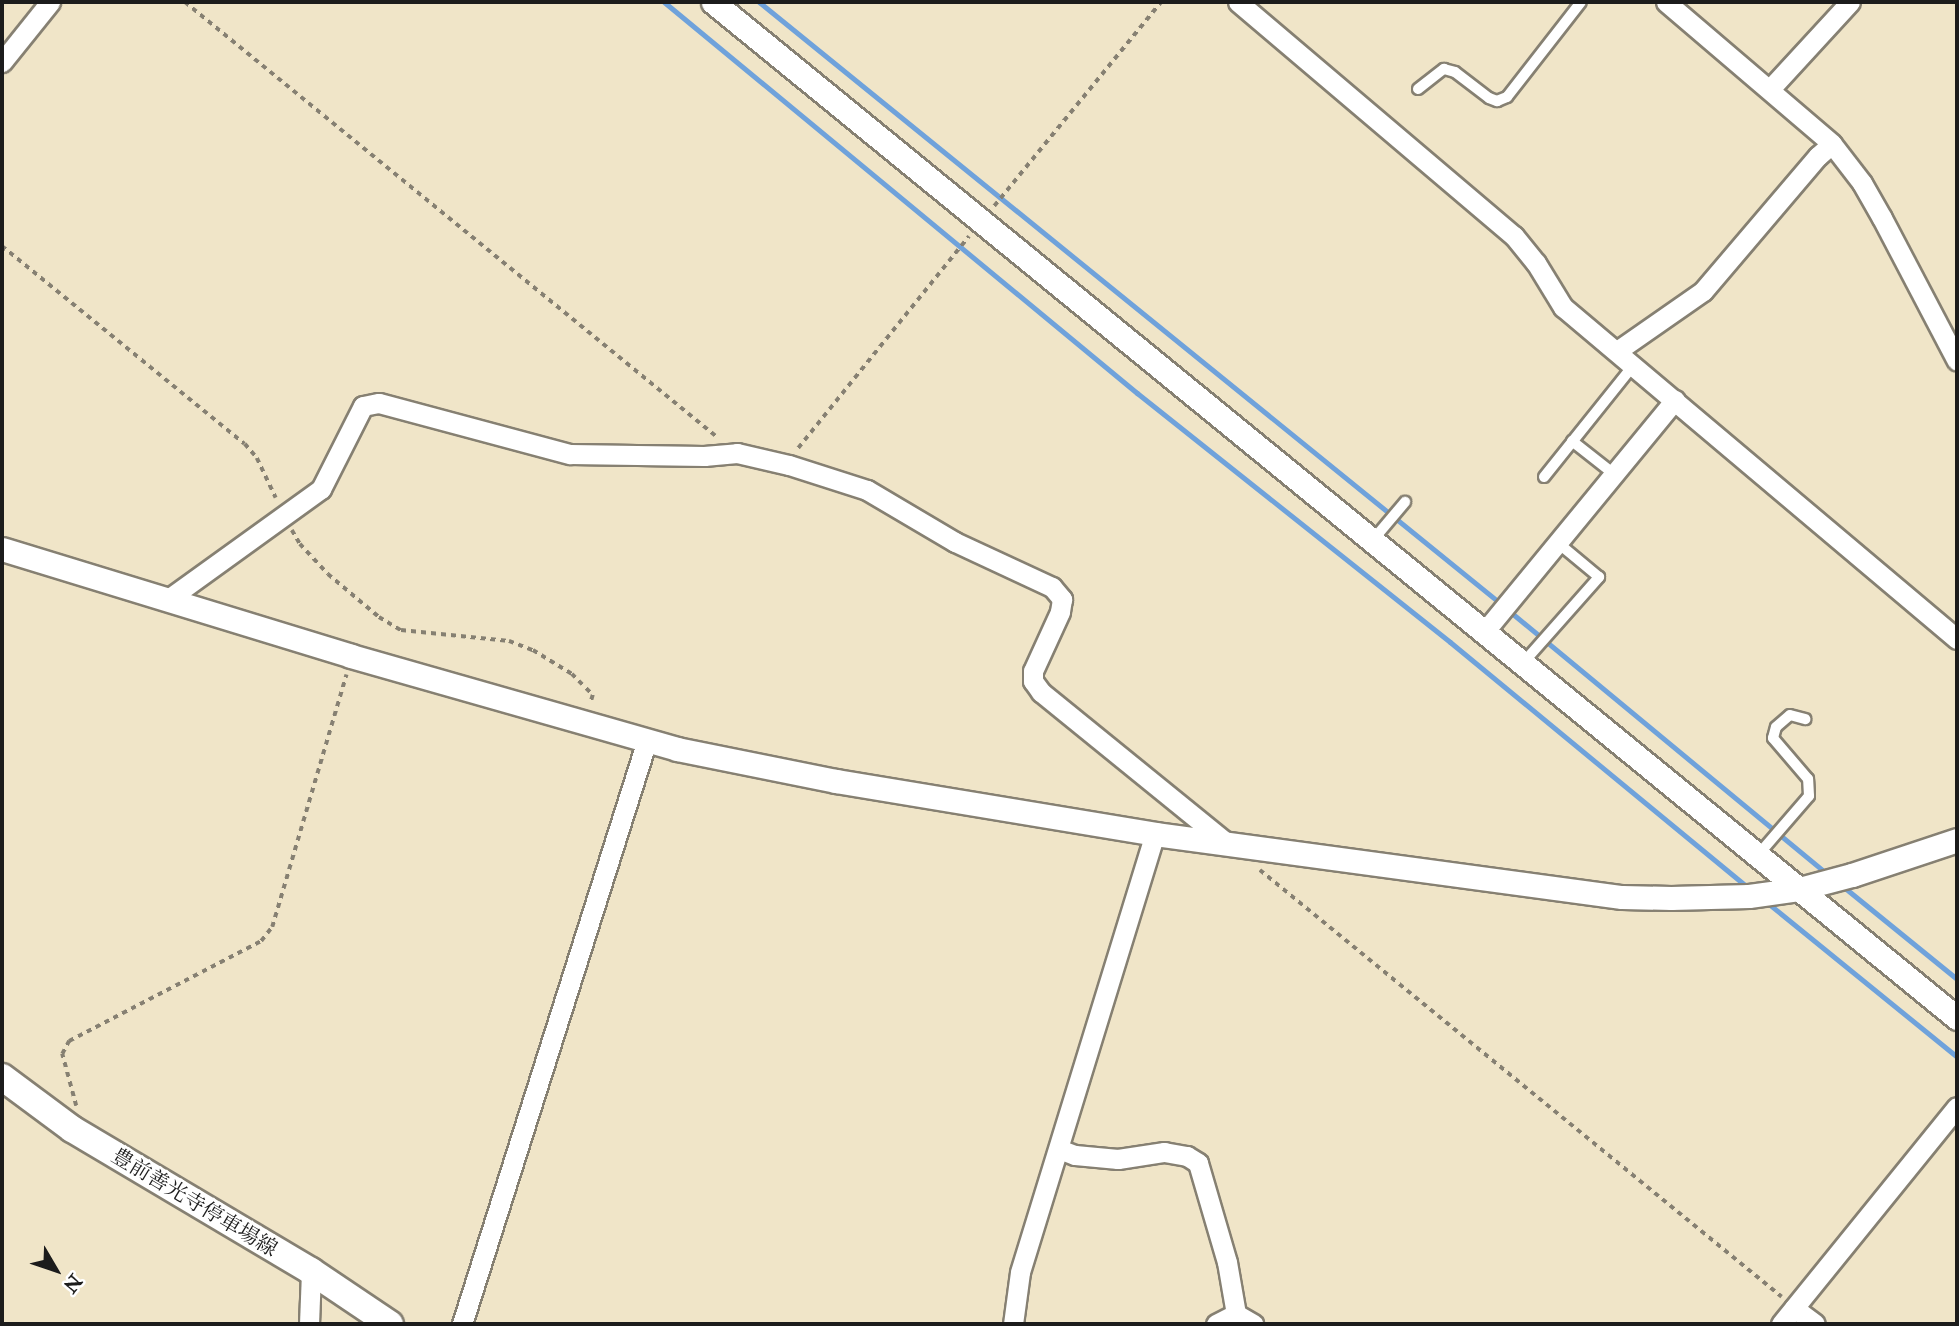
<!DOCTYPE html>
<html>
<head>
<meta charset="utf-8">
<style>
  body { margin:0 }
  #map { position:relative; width:1959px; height:1326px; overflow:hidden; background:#f0e5c8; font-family:"IM FELL Double Pica","Noto Serif JP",serif }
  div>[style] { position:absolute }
  .stream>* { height:5px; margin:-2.5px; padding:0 2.5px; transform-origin:2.5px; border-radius:2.5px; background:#6fa2db }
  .path>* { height:3.5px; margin-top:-1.75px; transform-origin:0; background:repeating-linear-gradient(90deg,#868072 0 5px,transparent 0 10px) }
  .roads { filter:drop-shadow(2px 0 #868072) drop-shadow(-2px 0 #868072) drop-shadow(0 2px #868072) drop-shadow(0 -2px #868072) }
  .service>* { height:10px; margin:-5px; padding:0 5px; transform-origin:5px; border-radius:5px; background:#fff }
  .minor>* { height:19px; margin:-9.5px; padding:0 9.5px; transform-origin:9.5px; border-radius:9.5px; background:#fff }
  .tertiary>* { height:23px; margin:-11.5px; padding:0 11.5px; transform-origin:11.5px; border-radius:11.5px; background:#fff }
  .secondary>* { height:26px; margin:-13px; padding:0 13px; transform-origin:13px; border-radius:13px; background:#fff }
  span { translate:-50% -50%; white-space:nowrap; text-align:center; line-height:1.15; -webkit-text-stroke:5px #fff; paint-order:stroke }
  .street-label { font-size:21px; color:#1c1c1c }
  .frame { position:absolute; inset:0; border:4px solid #1c1c1c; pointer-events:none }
  .north { position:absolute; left:21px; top:1235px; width:70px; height:70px; -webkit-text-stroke:5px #fff; paint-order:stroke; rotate:129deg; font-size:19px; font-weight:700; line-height:28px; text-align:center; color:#1c1c1c }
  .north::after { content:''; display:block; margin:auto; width:24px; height:32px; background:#1c1c1c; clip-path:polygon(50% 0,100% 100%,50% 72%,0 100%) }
</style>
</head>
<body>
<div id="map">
  <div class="stream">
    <i style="left:664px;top:2px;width:614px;rotate:39.58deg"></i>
    <i style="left:1137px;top:393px;width:400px;rotate:38.5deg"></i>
    <i style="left:1450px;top:642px;width:386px;rotate:39.5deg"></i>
    <i style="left:759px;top:2px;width:955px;rotate:39.05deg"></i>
    <i style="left:1508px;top:610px;width:414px;rotate:39.6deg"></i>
    <i style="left:1840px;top:884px;width:151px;rotate:39.1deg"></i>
    <i style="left:1764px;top:900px;width:249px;rotate:39.1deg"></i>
  </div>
  <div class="path">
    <i style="left:185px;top:2px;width:687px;rotate:39.27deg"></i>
    <i style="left:994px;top:206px;width:264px;rotate:-50.7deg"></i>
    <i style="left:2px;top:246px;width:313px;rotate:39.2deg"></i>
    <i style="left:245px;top:444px;width:18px;rotate:49deg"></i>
    <i style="left:257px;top:458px;width:44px;rotate:64.6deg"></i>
    <i style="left:798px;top:448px;width:272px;rotate:-51.1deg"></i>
    <i style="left:292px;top:530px;width:16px;rotate:60deg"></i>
    <i style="left:300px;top:544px;width:41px;rotate:47deg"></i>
    <i style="left:328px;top:574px;width:67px;rotate:40.1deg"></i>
    <i style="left:379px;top:617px;width:26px;rotate:31deg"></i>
    <i style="left:401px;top:630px;width:109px;rotate:5.8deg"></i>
    <i style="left:509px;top:641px;width:26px;rotate:21deg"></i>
    <i style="left:533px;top:650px;width:46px;rotate:31.6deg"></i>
    <i style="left:572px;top:674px;width:30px;rotate:45deg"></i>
    <i style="left:593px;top:695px;width:7px;rotate:106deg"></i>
    <i style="left:1260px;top:870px;width:674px;rotate:39.28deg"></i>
    <i style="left:76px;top:1106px;width:54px;rotate:-105.1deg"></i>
    <i style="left:62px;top:1054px;width:15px;rotate:-62deg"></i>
    <i style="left:69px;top:1041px;width:216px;rotate:-27.5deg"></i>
    <i style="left:261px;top:941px;width:18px;rotate:-52deg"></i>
    <i style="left:272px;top:927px;width:263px;rotate:-73.6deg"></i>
  </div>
  <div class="roads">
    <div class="service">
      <i style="left:1418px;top:89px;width:33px;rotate:-38deg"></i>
      <i style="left:1444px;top:69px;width:11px;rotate:15deg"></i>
      <i style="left:1455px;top:72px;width:43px;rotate:37.4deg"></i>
      <i style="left:1489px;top:98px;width:9px;rotate:21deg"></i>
      <i style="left:1497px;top:101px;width:11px;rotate:-22deg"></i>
      <i style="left:1507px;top:97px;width:120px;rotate:-52.1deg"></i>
      <i style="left:1572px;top:441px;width:53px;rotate:38.2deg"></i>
      <i style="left:1544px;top:477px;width:142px;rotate:-51.3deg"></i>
      <i style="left:1373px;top:540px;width:50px;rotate:-49.9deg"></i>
      <i style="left:1523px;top:663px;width:115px;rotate:-48.5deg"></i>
      <i style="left:1599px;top:577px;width:53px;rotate:-140.3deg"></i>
      <i style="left:1758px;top:855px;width:78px;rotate:-49.2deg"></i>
      <i style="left:1809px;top:796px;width:17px;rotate:-93deg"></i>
      <i style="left:1808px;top:779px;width:54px;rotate:-130.5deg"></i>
      <i style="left:1773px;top:738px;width:11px;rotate:-75deg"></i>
      <i style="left:1776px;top:727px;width:18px;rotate:-41deg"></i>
      <i style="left:1790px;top:715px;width:16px;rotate:15deg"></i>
    </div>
    <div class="minor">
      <i style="left:1238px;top:2px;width:362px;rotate:40.3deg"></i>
      <i style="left:1514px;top:236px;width:35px;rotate:51deg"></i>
      <i style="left:1536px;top:263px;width:52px;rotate:58.5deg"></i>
      <i style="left:1563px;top:307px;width:515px;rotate:40.12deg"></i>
      <i style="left:1666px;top:2px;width:218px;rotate:40.5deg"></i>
      <i style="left:1832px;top:144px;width:49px;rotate:52.4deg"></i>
      <i style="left:1862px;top:183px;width:40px;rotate:60.3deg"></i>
      <i style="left:1882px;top:218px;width:161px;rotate:62.3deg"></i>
      <i style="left:2px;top:62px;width:77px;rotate:-51.3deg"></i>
      <i style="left:1770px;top:89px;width:118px;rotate:-47.4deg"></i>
      <i style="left:1617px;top:351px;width:105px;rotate:-34.9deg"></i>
      <i style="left:1703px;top:291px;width:177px;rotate:-49.6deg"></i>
      <i style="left:1818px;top:156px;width:18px;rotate:-41deg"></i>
      <i style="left:167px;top:600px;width:190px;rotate:-35.8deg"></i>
      <i style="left:321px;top:489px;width:93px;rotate:-63.2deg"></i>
      <i style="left:363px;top:406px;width:16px;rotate:-11deg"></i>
      <i style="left:379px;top:403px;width:198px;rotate:15deg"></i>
      <i style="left:570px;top:454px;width:134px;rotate:0.9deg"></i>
      <i style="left:704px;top:456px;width:33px;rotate:-5deg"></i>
      <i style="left:737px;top:453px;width:53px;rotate:13deg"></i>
      <i style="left:789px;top:465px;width:82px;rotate:17.8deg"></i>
      <i style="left:867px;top:490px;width:102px;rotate:30.6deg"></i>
      <i style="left:955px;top:542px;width:107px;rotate:24.9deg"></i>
      <i style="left:1052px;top:587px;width:16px;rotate:50deg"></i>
      <i style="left:1062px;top:599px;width:13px;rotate:99deg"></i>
      <i style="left:1060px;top:612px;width:65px;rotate:114.6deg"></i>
      <i style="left:1033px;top:671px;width:10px;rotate:90deg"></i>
      <i style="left:1033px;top:681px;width:14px;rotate:54deg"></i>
      <i style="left:1041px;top:692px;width:240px;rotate:39.1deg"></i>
      <i style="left:1485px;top:631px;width:299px;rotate:-50.6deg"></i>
      <i style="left:1059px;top:1149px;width:17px;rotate:21deg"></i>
      <i style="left:1075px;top:1155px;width:43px;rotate:5.3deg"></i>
      <i style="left:1118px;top:1159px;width:47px;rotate:-8.7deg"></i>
      <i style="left:1164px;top:1152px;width:23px;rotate:10deg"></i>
      <i style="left:1187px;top:1156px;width:13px;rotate:32deg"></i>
      <i style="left:1198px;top:1163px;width:103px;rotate:73.7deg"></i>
      <i style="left:1227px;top:1262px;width:53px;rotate:80.2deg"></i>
      <i style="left:1236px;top:1314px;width:20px;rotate:30deg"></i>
      <i style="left:1794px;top:1308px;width:26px;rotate:37deg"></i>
      <i style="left:309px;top:1324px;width:53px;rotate:-87.8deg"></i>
      <i style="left:462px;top:1324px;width:613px;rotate:-72.42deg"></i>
      <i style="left:1013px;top:1324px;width:52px;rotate:-82.3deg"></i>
      <i style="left:1020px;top:1272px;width:458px;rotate:-72.9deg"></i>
      <i style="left:1216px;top:1324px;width:22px;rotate:-27deg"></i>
      <i style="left:1781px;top:1324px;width:279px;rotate:-51deg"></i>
    </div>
    <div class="tertiary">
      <i style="left:713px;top:2px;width:1606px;rotate:39.24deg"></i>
      <i style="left:2px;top:549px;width:365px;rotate:17deg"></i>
      <i style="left:351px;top:656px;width:339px;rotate:15.9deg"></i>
      <i style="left:677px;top:749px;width:162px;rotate:11.4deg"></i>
      <i style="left:836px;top:781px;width:323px;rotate:9.4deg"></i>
      <i style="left:1155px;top:834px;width:471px;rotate:7.7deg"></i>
      <i style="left:1622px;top:897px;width:49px;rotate:1.2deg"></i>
      <i style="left:1671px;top:898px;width:78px;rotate:-1.5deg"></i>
      <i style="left:1749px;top:896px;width:50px;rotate:-8deg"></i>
      <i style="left:1799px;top:889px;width:55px;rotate:-14.8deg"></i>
      <i style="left:1852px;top:875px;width:111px;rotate:-18.4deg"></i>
    </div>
    <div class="secondary">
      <i style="left:2px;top:1077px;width:87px;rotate:36.6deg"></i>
      <i style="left:72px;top:1129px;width:278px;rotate:30.7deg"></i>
      <i style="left:311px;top:1271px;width:95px;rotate:33.9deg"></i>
    </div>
  </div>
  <div class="street-label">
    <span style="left:194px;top:1203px;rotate:31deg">豊前善光寺停車場線</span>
  </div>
  <div class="frame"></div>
  <div class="north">N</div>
</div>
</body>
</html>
